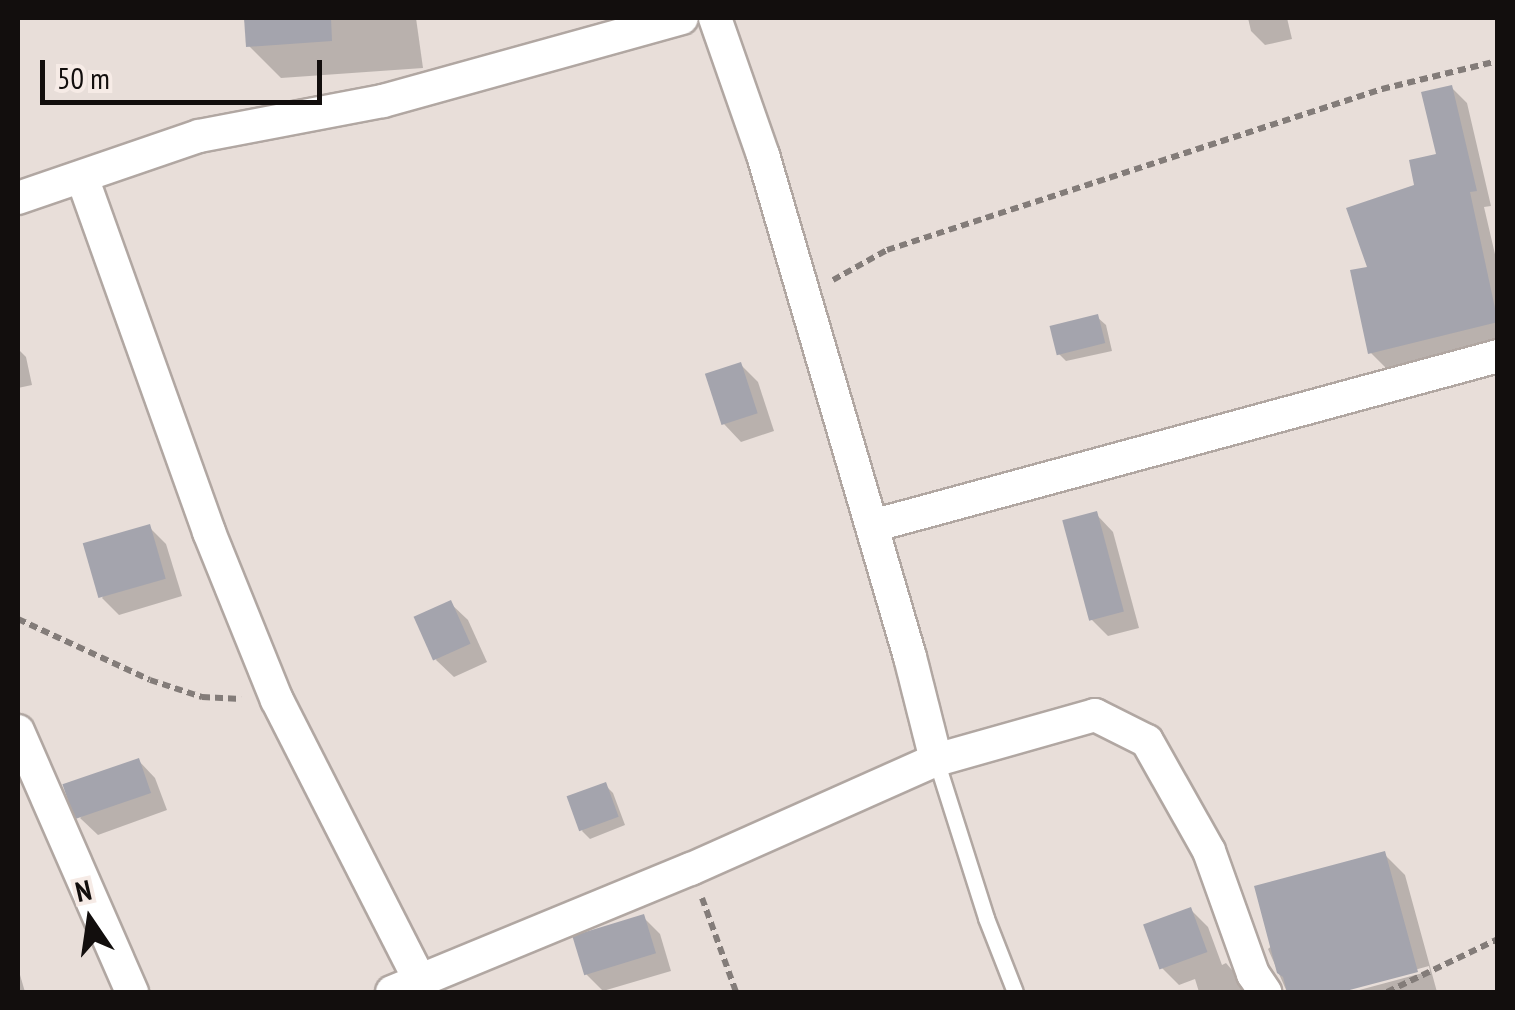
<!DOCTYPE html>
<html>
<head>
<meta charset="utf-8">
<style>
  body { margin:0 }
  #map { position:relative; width:1515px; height:1010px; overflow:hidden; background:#e8ded9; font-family:"PT Sans Narrow",sans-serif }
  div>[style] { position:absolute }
  .shadow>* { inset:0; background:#0003 }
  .building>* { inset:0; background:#a4a4ad; transform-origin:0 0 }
  .path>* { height:6px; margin-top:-3px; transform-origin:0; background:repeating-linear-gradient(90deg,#837c79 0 8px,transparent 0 13px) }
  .roads { filter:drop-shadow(2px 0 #b1a7a2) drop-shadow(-2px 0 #b1a7a2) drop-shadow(0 2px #b1a7a2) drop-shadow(0 -2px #b1a7a2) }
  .lane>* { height:15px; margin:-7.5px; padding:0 7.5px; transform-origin:7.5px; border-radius:7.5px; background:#fff }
  .street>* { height:32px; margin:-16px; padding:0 16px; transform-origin:16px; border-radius:16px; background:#fff }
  span { translate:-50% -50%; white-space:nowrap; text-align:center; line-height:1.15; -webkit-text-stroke:8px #f6ebe6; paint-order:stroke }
  .frame { position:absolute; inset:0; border:20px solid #120e0d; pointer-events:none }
  .north { position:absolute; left:40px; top:870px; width:100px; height:100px; -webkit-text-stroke:8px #f6ebe6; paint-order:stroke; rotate:347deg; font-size:28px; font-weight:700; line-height:40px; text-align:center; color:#120e0d }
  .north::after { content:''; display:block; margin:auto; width:35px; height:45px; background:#120e0d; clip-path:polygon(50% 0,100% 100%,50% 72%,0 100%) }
  .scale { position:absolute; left:40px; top:60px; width:282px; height:45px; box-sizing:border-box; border:5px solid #120e0d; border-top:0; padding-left:12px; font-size:30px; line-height:35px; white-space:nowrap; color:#120e0d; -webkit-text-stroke:8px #f6ebe6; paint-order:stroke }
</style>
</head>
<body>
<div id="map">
  <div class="shadow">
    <i style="clip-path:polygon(247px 18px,416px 18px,423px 68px,281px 78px,249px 46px)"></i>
    <i style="clip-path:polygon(1248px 18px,1287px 18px,1292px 39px,1265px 45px,1251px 31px)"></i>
    <i style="clip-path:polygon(1452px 88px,1467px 103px,1491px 206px,1484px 207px,1498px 267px,1498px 340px,1386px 368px,1371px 353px,1370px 269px,1439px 156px)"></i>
    <i style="clip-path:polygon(1097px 317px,1106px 325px,1112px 351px,1066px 361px,1058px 353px)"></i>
    <i style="clip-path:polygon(18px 349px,26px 357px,32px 385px,18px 388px)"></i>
    <i style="clip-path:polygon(741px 365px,758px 382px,774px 431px,741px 442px,724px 424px)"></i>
    <i style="clip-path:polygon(1096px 514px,1113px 532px,1139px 628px,1108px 636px,1090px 618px)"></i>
    <i style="clip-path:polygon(149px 527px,166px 544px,182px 596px,119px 615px,102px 598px)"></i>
    <i style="clip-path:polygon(450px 603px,468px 620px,487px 662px,454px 677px,436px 660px)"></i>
    <i style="clip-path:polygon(138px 760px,155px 778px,167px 810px,98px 835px,80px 818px)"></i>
    <i style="clip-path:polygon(605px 785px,613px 793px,625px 825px,590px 839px,582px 831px)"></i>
    <i style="clip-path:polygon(1384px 854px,1405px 875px,1437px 992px,1352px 992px,1430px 971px,1429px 966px,1333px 992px,1287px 992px,1268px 949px)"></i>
    <i style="clip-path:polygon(1191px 910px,1208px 927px,1222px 965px,1226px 963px,1251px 992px,1199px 992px,1195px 979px,1179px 985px,1162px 968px)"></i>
    <i style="clip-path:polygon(643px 917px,660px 934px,671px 971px,603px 991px,585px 973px)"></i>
    <i style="clip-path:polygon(18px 968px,25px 992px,18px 992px)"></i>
  </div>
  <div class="building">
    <i style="clip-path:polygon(244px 18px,331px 18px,332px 41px,246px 47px)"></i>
    <i style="clip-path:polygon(1452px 85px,1477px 191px,1470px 192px,1498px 322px,1368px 354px,1350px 270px,1367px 267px,1346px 208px,1414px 185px,1409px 160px,1436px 154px,1421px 92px)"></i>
    <i style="left:1098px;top:314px;width:30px;height:50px;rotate:76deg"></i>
    <i style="left:741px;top:362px;width:54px;height:38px;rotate:72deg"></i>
    <i style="left:1097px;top:511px;width:104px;height:36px;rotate:75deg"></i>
    <i style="left:150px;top:524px;width:57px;height:70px;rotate:74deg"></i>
    <i style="left:451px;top:600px;width:48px;height:41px;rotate:66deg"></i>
    <i style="left:139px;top:758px;width:37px;height:81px;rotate:71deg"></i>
    <i style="left:606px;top:782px;width:37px;height:42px;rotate:70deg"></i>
    <i style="clip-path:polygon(1385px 851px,1418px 972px,1342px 992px,1287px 992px,1283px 977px,1277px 973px,1254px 886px)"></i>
    <i style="left:1191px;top:907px;width:48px;height:51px;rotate:70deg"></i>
    <i style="left:644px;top:914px;width:41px;height:75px;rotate:73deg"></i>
  </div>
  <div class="path">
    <i style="left:833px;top:280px;width:62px;rotate:-29.1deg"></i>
    <i style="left:887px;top:250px;width:521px;rotate:-18.02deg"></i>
    <i style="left:1382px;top:89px;width:119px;rotate:-13.6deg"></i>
    <i style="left:18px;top:619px;width:145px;rotate:24.8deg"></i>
    <i style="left:150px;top:680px;width:55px;rotate:18.1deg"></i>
    <i style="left:202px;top:697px;width:39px;rotate:3deg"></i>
    <i style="left:702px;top:898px;width:100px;rotate:70.1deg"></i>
    <i style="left:1387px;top:992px;width:123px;rotate:-25.5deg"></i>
  </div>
  <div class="roads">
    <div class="lane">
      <i style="left:936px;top:760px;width:166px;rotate:72.4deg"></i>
      <i style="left:986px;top:918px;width:79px;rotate:68.6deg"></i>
    </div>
    <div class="street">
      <i style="left:715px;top:18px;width:145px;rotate:70.7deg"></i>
      <i style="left:763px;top:155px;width:523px;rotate:73.68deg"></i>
      <i style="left:910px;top:657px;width:106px;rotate:75.8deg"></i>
      <i style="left:82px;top:177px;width:377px;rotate:70.3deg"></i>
      <i style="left:209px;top:532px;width:181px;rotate:68deg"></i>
      <i style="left:277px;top:700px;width:315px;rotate:63deg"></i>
      <i style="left:18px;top:198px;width:191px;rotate:-18.9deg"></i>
      <i style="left:199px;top:136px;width:187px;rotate:-10.8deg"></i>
      <i style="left:383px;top:101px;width:310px;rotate:-15.5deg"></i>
      <i style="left:872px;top:526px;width:649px;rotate:-15.19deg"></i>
      <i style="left:18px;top:731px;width:285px;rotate:66.4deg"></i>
      <i style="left:392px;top:992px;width:323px;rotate:-22.4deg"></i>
      <i style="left:691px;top:869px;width:268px;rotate:-24deg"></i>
      <i style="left:936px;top:760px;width:165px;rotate:-15.8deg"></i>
      <i style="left:1095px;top:715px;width:58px;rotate:26.6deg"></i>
      <i style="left:1147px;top:741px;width:126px;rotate:60.6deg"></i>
      <i style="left:1209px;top:851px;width:131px;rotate:70.3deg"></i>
      <i style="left:1253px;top:974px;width:22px;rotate:56deg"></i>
    </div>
  </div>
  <div class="frame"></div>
  <div class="north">N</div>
  <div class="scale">50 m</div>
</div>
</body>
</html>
